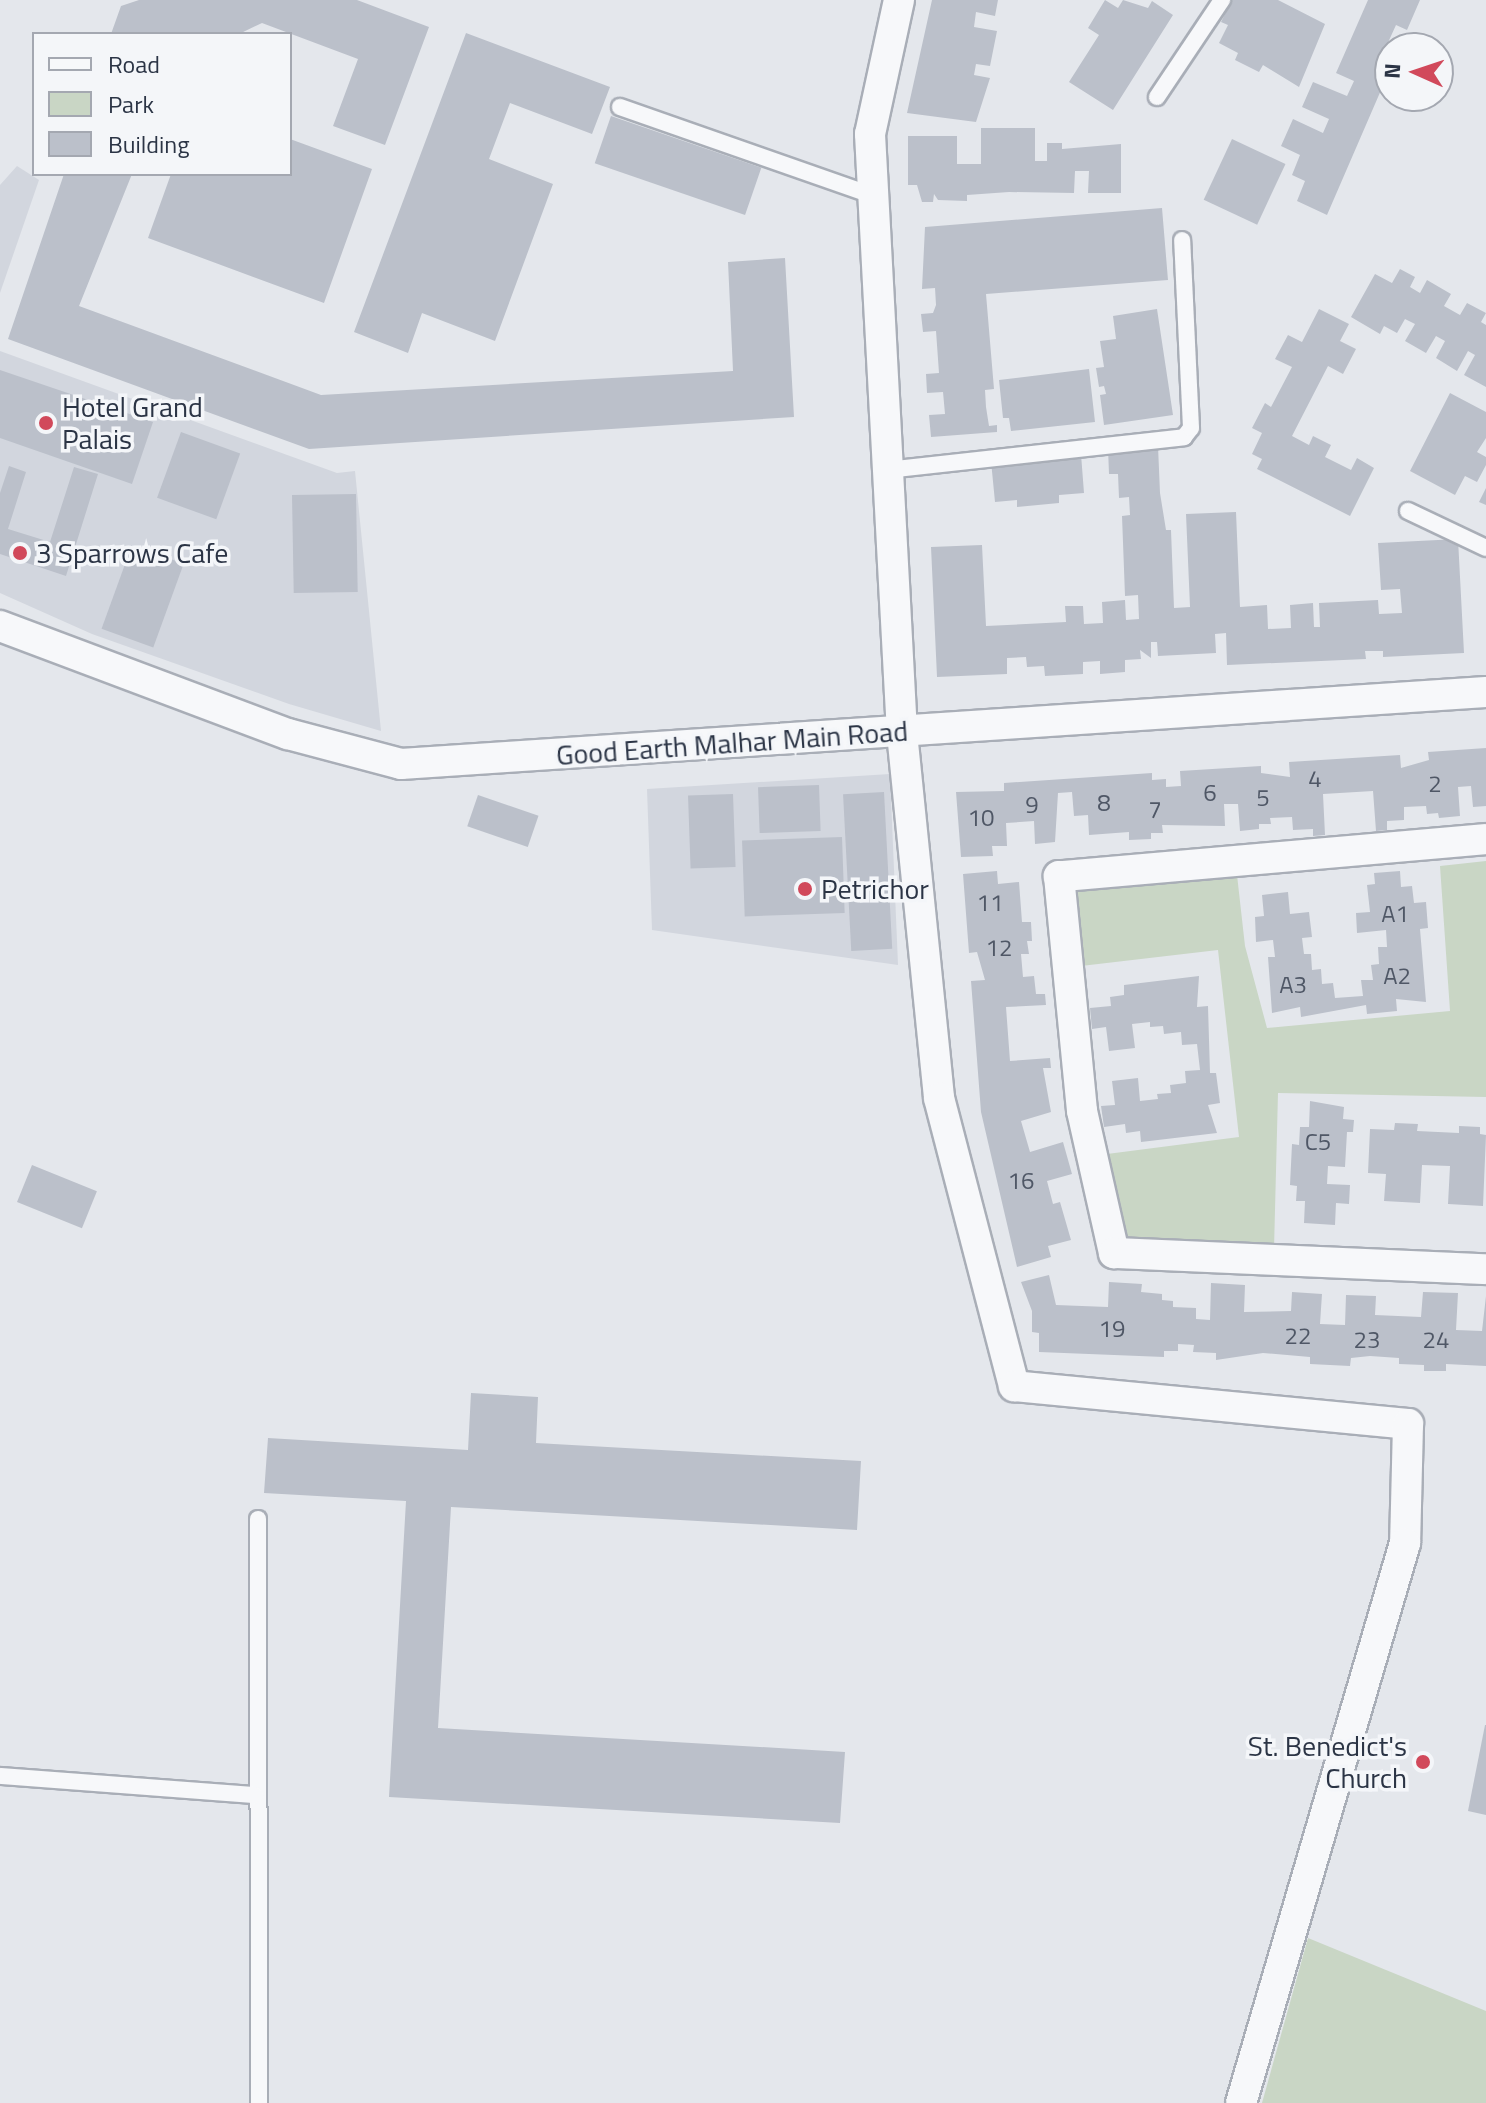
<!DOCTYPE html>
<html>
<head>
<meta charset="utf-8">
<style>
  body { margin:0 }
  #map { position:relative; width:1486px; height:2103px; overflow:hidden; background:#e4e7ec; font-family:"Titillium Web",sans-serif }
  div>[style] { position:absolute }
  .built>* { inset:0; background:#d2d6de }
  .green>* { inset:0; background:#c9d6c5 }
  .building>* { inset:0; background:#bbc0ca; transform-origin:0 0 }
  .roads { filter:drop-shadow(2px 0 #a9aeb7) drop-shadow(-2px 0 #a9aeb7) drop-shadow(0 2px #a9aeb7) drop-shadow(0 -2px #a9aeb7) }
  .lane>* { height:16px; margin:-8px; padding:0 8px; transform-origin:8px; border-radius:8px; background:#f7f8fa }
  .street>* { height:30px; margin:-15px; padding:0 15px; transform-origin:15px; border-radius:15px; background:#f7f8fa }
  .dots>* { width:22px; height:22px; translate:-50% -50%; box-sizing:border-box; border:4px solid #f4f6f9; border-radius:50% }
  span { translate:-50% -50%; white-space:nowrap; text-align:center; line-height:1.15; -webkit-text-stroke:7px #f4f6f9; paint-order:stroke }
  .number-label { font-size:24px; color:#4f5766 }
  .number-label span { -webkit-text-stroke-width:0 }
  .poi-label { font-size:28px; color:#2b3445 }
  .left { translate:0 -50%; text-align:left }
  .right { translate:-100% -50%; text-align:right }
  .street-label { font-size:28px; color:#2b3445 }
  .legend { position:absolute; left:32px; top:32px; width:260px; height:144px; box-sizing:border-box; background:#f4f6f9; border:2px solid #a4a8b1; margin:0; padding:10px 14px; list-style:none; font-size:24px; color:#2b3445 }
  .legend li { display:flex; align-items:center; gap:16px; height:40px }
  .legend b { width:40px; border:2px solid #a4a8b1 }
  .north { position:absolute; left:1374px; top:32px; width:80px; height:80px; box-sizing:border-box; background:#f4f6f9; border:2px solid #a4a8b1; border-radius:50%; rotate:273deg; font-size:22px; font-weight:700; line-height:32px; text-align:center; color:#2b3445 }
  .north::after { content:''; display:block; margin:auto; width:28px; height:36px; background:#d1495b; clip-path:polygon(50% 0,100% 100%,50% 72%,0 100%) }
</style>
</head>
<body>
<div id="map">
  <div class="built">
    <i style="clip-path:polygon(17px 166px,39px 180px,0 293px,0 185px)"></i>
    <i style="clip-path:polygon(0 351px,337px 473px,355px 471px,381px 731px,289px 704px,92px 634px,0 593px)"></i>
    <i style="clip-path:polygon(890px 774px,898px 965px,652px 930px,647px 789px)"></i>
  </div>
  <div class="green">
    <i style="clip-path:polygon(1486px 861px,1486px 1097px,1278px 1093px,1274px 1249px,1125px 1244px,1107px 1154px,1239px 1137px,1218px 950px,1081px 966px,1072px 885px,1236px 866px,1245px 946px,1267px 1028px,1450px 1011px,1440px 866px)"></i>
    <i style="clip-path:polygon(1308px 1938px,1486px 2011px,1486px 2103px,1262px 2103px)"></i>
  </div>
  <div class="building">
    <i style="clip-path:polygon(139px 0,357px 0,429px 27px,385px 145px,333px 126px,358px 59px,262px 23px,239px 34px,111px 34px,121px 6px)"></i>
    <i style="clip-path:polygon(932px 0,998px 0,995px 16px,976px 12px,974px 27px,997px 31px,990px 66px,976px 64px,974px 75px,990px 78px,976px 122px,907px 113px)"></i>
    <i style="clip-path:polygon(1105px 0,1118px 8px,1123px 0,1148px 8px,1152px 1px,1173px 15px,1113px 110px,1069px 82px,1099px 35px,1088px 28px)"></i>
    <i style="clip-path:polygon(1232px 0,1278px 0,1325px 24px,1299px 87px,1263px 65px,1259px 72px,1235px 60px,1238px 53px,1219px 43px,1228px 25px,1221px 22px)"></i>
    <i style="clip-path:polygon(1368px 0,1420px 0,1407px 30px,1396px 25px,1376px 69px,1388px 74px,1327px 215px,1297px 201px,1305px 181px,1292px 175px,1300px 155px,1281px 146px,1293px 119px,1323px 133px,1329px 119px,1302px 107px,1313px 82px,1347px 96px,1354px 81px,1336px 73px)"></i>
    <i style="clip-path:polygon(466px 33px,610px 87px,592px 134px,510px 103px,489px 159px,553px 184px,495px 341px,422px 313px,408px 353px,354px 332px)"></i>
    <i style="left:611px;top:116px;width:159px;height:50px;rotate:19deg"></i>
    <i style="clip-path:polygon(981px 128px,1035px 128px,1035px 161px,1047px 161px,1047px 143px,1062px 143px,1062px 149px,1121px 144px,1121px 193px,1088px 193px,1089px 171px,1075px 171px,1074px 193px,1009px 192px,967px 195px,967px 201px,938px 200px,934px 194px,933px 202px,922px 202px,917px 185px,908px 185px,908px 136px,957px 136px,957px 164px,981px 164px)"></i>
    <i style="clip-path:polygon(290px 139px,372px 169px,324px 303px,148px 238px,171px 174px,290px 174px)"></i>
    <i style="left:1232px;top:139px;width:59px;height:67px;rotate:25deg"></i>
    <i style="clip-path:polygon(64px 174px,132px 174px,79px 306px,321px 395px,733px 371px,728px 262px,785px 258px,794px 417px,309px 449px,8px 339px)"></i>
    <i style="clip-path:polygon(1162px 208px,1168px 280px,986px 294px,994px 389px,985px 390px,986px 407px,989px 426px,997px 425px,997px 432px,931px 437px,929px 415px,945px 414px,943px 392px,927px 393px,926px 374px,939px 373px,936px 331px,923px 332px,921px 314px,933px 313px,936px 305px,935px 288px,922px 289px,925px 227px)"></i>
    <i style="clip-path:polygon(1400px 269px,1415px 277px,1410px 287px,1420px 293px,1427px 280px,1451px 294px,1444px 306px,1460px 315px,1467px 303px,1486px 313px,1481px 322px,1486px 325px,1486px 387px,1464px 375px,1475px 355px,1468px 351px,1457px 371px,1436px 358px,1445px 341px,1436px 336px,1426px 353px,1405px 341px,1415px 324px,1405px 319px,1397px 333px,1384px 326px,1380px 334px,1351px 317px,1375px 274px,1392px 283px)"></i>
    <i style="clip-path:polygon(1157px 309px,1173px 415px,1104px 425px,1100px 395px,1106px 394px,1104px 386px,1099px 387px,1096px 368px,1104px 367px,1100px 341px,1116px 339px,1113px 316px)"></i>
    <i style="clip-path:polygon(1319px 309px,1349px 324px,1340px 341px,1356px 349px,1343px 374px,1328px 366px,1292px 436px,1309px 445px,1313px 436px,1331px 445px,1325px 457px,1351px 470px,1357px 458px,1374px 468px,1350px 516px,1257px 469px,1262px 459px,1252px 454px,1262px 433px,1252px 428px,1265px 403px,1271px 407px,1292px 367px,1275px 359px,1288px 335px,1302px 342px)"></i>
    <i style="clip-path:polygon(1089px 369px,1095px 422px,1011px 431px,1009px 418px,1003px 418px,999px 380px)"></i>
    <i style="clip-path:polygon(0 370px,153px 422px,132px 484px,0 438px)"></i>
    <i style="clip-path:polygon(1450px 393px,1486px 412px,1486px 438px,1477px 452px,1486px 457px,1486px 465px,1477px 482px,1465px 476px,1455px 495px,1410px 471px)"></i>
    <i style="left:181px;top:432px;width:63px;height:70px;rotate:20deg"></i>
    <i style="clip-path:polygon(1158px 446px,1160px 493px,1166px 530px,1171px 530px,1174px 608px,1190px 607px,1186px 514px,1236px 512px,1240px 607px,1267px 605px,1268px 629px,1291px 628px,1290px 605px,1313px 603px,1314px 627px,1320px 627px,1319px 603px,1378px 600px,1379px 614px,1402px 613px,1400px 589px,1381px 590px,1378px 543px,1458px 539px,1464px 653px,1383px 657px,1383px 651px,1365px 651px,1366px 659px,1227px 665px,1226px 633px,1215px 634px,1216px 653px,1158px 656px,1157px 642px,1151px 642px,1151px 658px,1140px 650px,1141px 659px,1125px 660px,1125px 672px,1100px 674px,1100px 661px,1083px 662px,1083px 674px,1045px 676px,1044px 666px,1027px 667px,1026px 657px,1007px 658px,1007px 674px,937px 677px,931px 547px,982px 545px,986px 626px,1066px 622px,1065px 606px,1083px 606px,1084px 624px,1103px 623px,1102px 602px,1125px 600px,1126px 620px,1139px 619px,1138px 595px,1125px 596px,1122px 516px,1130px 515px,1129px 497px,1119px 498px,1118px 474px,1109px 474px,1108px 448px)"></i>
    <i style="clip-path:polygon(1081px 454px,1084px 493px,1059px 495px,1059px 503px,1017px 507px,1017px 500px,995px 502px,991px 461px)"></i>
    <i style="clip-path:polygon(9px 466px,26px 472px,8px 529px,50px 542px,74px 467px,98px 474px,66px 576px,0 554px,0 493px)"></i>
    <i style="clip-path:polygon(1486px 488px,1486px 505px,1479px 502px)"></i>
    <i style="left:356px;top:494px;width:98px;height:64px;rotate:89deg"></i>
    <i style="left:132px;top:545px;width:55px;height:89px;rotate:20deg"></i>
    <i style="clip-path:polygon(1486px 748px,1486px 806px,1473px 807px,1471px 786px,1458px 787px,1460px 816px,1439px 818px,1438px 813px,1427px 814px,1426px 806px,1404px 807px,1404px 820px,1387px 821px,1387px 830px,1376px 831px,1373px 791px,1323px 794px,1325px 835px,1313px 836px,1313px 829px,1293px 830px,1292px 817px,1270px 818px,1271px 824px,1259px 824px,1259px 829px,1240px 831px,1238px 804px,1224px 804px,1225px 826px,1162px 825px,1163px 833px,1151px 833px,1151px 839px,1129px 840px,1129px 832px,1089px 835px,1088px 815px,1074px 816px,1072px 792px,1058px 793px,1055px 842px,1035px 844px,1034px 821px,1006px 823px,1007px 846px,992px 846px,993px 856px,961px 857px,956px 792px,1004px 791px,1004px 783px,1152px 773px,1152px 780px,1166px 779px,1166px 787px,1181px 786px,1180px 771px,1261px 766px,1261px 773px,1290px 777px,1289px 762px,1400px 755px,1401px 768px,1429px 760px,1428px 752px)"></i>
    <i style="left:819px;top:785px;width:46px;height:61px;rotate:88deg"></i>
    <i style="left:884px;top:792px;width:157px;height:41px;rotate:87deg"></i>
    <i style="left:733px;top:794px;width:73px;height:45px;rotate:88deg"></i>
    <i style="left:478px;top:795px;width:64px;height:33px;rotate:19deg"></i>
    <i style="left:842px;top:837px;width:76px;height:100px;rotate:88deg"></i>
    <i style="clip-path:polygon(997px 871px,998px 884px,1019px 882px,1022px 922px,1031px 922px,1032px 941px,1027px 941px,1029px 954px,1021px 954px,1023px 977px,1034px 976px,1036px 994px,1045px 994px,1046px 1005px,1006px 1007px,1010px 1061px,1050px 1058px,1051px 1068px,1043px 1068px,1051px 1112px,1021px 1121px,1030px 1152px,1063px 1142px,1072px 1174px,1047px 1181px,1053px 1204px,1060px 1202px,1071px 1240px,1048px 1246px,1051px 1257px,1017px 1267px,981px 1112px,971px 981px,985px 980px,977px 952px,969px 953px,963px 874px)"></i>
    <i style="clip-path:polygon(1400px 871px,1401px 887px,1412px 886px,1414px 903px,1426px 902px,1428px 928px,1420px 929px,1426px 1002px,1396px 999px,1397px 1011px,1367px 1014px,1366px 1005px,1301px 1017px,1300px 1007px,1272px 1013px,1268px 957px,1275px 957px,1273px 940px,1256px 942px,1255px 917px,1264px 916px,1262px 895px,1288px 892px,1290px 914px,1309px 912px,1312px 937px,1302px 938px,1304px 954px,1311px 954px,1312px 970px,1321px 969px,1322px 984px,1333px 983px,1335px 998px,1363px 996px,1361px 980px,1373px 980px,1371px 965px,1379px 964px,1378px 947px,1387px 947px,1386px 930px,1357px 933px,1356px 913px,1370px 912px,1367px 885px,1375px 884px,1374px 873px)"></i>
    <i style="clip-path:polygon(1199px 976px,1197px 1007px,1208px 1006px,1210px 1073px,1216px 1073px,1220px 1103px,1208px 1105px,1217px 1133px,1141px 1142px,1140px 1131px,1126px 1133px,1125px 1124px,1104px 1127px,1101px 1106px,1115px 1105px,1112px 1081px,1138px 1078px,1140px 1101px,1158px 1099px,1157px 1094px,1171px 1093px,1170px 1085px,1186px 1083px,1185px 1071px,1200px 1070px,1197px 1044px,1182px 1045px,1181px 1032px,1164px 1034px,1163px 1026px,1150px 1027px,1150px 1022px,1132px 1024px,1135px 1048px,1109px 1051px,1106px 1027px,1092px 1029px,1090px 1008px,1111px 1006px,1110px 997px,1124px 995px,1124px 985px)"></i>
    <i style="clip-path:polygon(1310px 1101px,1344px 1107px,1343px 1119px,1354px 1120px,1353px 1132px,1347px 1132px,1345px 1167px,1328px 1166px,1327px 1184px,1350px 1185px,1349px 1204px,1336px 1203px,1335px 1225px,1304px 1223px,1305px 1201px,1296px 1201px,1297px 1186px,1290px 1185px,1292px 1144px,1299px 1145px,1300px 1127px,1309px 1127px)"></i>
    <i style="clip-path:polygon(1395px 1123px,1418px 1124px,1417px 1131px,1459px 1133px,1459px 1126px,1480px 1127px,1480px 1134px,1486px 1135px,1483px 1206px,1448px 1204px,1450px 1166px,1422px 1165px,1420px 1203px,1384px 1201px,1386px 1174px,1368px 1173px,1370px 1129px,1394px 1130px)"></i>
    <i style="left:32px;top:1165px;width:70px;height:40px;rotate:22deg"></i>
    <i style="clip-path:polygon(1049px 1275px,1056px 1305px,1108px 1307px,1109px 1282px,1142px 1284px,1141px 1292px,1162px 1294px,1162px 1300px,1173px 1301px,1173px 1307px,1196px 1308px,1196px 1319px,1210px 1320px,1211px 1283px,1245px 1285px,1244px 1312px,1291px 1311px,1292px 1292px,1322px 1294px,1320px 1324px,1345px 1325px,1346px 1295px,1376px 1296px,1375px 1315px,1421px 1317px,1423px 1292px,1458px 1293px,1456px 1330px,1482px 1331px,1486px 1296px,1486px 1366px,1446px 1364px,1446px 1371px,1424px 1371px,1424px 1365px,1399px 1364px,1399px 1358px,1370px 1356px,1351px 1358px,1350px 1366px,1310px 1364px,1310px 1357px,1263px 1353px,1216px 1360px,1216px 1353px,1193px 1352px,1194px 1345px,1178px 1344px,1178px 1351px,1164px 1351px,1164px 1357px,1039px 1352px,1039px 1333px,1032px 1332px,1032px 1311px,1021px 1282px)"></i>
    <i style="clip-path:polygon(471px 1393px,538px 1397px,536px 1443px,861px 1461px,857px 1530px,451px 1507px,438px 1728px,845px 1752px,840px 1823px,389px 1797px,406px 1501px,264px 1493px,268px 1438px,468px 1450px)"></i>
    <i style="clip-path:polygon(1485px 1725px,1486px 1725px,1486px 1815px,1468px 1811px)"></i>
  </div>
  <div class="roads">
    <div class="lane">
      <i style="left:1157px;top:97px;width:117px;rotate:-56.2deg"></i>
      <i style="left:620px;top:107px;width:269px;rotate:19.3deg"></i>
      <i style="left:887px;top:470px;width:299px;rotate:-6.3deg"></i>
      <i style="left:1184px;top:437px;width:11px;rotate:-52deg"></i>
      <i style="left:1191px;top:428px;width:188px;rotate:-92.7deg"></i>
      <i style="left:1408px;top:511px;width:86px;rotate:25.4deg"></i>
      <i style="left:258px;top:1519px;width:584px;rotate:89.9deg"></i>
      <i style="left:0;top:1776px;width:256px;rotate:4.3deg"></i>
    </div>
    <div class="street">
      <i style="left:899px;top:0;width:137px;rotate:102.2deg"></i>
      <i style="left:870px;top:134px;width:600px;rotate:86.94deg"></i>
      <i style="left:902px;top:733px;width:367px;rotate:84.2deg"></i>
      <i style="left:939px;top:1098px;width:298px;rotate:75.4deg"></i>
      <i style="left:1014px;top:1386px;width:396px;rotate:5.5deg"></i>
      <i style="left:1408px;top:1424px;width:119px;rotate:91.4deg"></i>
      <i style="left:1405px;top:1543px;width:584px;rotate:106.32deg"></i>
      <i style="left:0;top:626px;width:308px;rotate:20.6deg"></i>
      <i style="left:288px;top:734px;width:117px;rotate:14.9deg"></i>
      <i style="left:401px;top:764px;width:1087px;rotate:-3.8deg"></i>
      <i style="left:1486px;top:839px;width:429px;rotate:175deg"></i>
      <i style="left:1059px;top:876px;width:236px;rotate:84.4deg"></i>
      <i style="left:1082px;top:1111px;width:146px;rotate:77.3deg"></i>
      <i style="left:1114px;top:1253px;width:372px;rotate:2.5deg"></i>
    </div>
  </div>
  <div class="dots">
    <i style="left:46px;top:423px;background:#d1495b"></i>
    <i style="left:20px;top:553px;background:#d1495b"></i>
    <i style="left:805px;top:889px;background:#d1495b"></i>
    <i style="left:1423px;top:1762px;background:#d1495b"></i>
  </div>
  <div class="number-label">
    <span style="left:1315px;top:779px">4</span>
    <span style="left:1435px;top:784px">2</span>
    <span style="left:1210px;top:793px">6</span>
    <span style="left:1263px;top:798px">5</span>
    <span style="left:1104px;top:803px">8</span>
    <span style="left:1032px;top:805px">9</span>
    <span style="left:1155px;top:810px">7</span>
    <span style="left:981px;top:818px">10</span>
    <span style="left:990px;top:903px">11</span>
    <span style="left:1395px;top:914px">A1</span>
    <span style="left:999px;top:948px">12</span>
    <span style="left:1397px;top:976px">A2</span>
    <span style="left:1293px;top:985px">A3</span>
    <span style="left:1318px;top:1142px">C5</span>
    <span style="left:1021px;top:1181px">16</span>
    <span style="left:1112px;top:1329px">19</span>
    <span style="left:1298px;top:1336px">22</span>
    <span style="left:1367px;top:1340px">23</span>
    <span style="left:1436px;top:1340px">24</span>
  </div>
  <div class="poi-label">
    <span class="left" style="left:62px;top:423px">Hotel Grand<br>Palais</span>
    <span class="left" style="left:36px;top:553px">3 Sparrows Cafe</span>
    <span class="left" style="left:821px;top:889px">Petrichor</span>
    <span class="right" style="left:1407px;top:1762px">St. Benedict's<br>Church</span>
  </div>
  <div class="street-label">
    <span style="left:732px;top:743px;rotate:-4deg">Good Earth Malhar Main Road</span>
  </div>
  <ul class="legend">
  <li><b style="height:10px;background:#f7f8fa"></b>Road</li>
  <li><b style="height:22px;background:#c9d6c5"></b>Park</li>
  <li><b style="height:22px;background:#bbc0ca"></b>Building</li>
  </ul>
  <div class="north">N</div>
</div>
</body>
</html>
